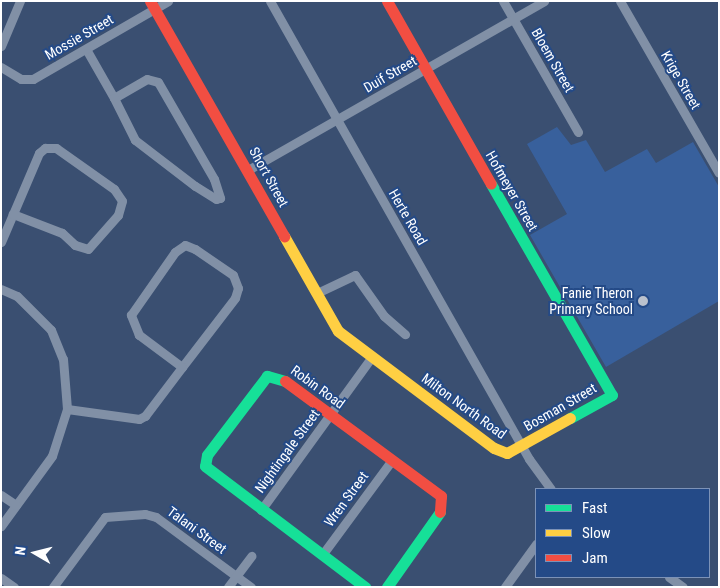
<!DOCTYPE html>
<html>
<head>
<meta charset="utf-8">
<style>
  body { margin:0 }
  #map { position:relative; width:720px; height:588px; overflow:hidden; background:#3a4f71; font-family:"Roboto Condensed",sans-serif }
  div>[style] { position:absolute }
  .green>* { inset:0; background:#38609c }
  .street>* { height:9px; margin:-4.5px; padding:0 4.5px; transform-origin:4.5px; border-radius:4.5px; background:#8190a6 }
  .fast>* { height:11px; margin:-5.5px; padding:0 5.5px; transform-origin:5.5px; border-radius:5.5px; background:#16e098 }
  .slow>* { height:11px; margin:-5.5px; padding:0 5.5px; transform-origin:5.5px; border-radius:5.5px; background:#ffcf43 }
  .jam>* { height:11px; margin:-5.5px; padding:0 5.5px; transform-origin:5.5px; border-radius:5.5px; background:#f24e42 }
  .dots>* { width:14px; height:14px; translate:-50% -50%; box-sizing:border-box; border:2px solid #244a87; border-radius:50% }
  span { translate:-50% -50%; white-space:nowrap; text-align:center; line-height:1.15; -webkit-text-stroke:4px #244a87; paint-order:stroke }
  .street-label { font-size:14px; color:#fff }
  .poi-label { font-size:14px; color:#fff }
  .right { translate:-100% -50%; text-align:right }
  .frame { position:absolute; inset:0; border:2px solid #fff; pointer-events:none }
  .legend { position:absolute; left:535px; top:488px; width:175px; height:90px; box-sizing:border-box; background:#244a87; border:1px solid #7c92b7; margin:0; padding:6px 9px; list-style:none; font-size:15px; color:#fff }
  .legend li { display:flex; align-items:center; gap:10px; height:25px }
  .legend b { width:25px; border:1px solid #7c92b7 }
  .north { position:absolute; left:10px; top:528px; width:50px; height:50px; -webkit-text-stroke:4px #244a87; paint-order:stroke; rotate:278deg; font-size:14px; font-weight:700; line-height:20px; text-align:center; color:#fff }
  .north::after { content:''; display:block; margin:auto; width:18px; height:22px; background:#fff; clip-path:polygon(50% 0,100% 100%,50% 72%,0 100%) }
</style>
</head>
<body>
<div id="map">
  <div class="green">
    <i style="clip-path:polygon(557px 127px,571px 145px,586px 140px,605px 172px,647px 149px,656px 163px,693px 142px,719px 187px,719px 301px,606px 367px,530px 235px,567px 214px,527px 144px)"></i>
  </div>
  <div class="street">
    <i style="left:270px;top:1px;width:526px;rotate:60.51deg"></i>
    <i style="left:529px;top:459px;width:37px;rotate:54deg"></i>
    <i style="left:503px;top:1px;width:151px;rotate:60.2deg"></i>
    <i style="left:620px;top:1px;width:198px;rotate:60.1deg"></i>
    <i style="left:1px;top:46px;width:49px;rotate:-67.1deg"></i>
    <i style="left:86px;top:49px;width:56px;rotate:60.3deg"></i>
    <i style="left:114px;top:98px;width:38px;rotate:-30deg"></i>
    <i style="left:147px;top:79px;width:11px;rotate:15deg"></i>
    <i style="left:158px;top:82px;width:112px;rotate:60deg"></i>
    <i style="left:214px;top:179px;width:20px;rotate:72deg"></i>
    <i style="left:220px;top:198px;width:4px;rotate:166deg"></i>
    <i style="left:216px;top:199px;width:25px;rotate:-148deg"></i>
    <i style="left:195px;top:186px;width:76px;rotate:-142.5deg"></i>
    <i style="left:135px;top:140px;width:47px;rotate:-116.6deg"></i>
    <i style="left:1px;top:67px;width:23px;rotate:31deg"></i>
    <i style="left:21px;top:79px;width:12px"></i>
    <i style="left:33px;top:79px;width:156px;rotate:-30deg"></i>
    <i style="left:248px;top:170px;width:341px;rotate:-29.7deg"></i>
    <i style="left:1px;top:242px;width:30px;rotate:-67deg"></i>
    <i style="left:13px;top:214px;width:66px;rotate:-66.9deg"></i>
    <i style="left:39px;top:153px;width:8px;rotate:-40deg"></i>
    <i style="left:45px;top:148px;width:11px"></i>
    <i style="left:56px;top:148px;width:71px;rotate:35.3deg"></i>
    <i style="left:114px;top:189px;width:14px;rotate:56deg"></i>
    <i style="left:122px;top:201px;width:15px;rotate:106deg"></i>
    <i style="left:118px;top:215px;width:45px;rotate:131.4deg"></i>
    <i style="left:88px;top:249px;width:14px;rotate:-163deg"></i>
    <i style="left:75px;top:245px;width:18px;rotate:-137deg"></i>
    <i style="left:62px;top:233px;width:53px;rotate:-158.8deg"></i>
    <i style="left:185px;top:245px;width:11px;rotate:22deg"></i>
    <i style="left:195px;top:249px;width:46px;rotate:34.4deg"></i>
    <i style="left:233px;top:275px;width:14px;rotate:69deg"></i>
    <i style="left:238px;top:288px;width:10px;rotate:107deg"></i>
    <i style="left:235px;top:298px;width:87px;rotate:127.5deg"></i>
    <i style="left:182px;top:367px;width:54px;rotate:-143.3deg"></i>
    <i style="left:139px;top:335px;width:22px;rotate:-112deg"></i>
    <i style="left:131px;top:315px;width:77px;rotate:-55.1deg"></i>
    <i style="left:175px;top:252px;width:12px;rotate:-35deg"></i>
    <i style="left:1px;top:289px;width:17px;rotate:24deg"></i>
    <i style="left:17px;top:296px;width:48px;rotate:45deg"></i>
    <i style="left:51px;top:330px;width:31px;rotate:68deg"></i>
    <i style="left:63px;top:359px;width:50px;rotate:85.4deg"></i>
    <i style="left:67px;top:409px;width:49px;rotate:107.7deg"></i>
    <i style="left:52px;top:456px;width:87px;rotate:126.1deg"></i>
    <i style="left:317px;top:293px;width:42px;rotate:-25.3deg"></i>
    <i style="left:355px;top:275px;width:50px;rotate:54.7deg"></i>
    <i style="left:384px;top:316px;width:28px;rotate:41deg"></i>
    <i style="left:67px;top:409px;width:73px;rotate:7.9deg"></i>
    <i style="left:139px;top:419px;width:7px;rotate:-27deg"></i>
    <i style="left:145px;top:416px;width:61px;rotate:-52.9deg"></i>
    <i style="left:1px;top:495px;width:18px;rotate:34deg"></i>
    <i style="left:261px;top:510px;width:188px;rotate:-54.1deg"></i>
    <i style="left:322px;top:555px;width:118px;rotate:-53.6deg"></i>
    <i style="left:669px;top:577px;width:17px;rotate:36deg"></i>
    <i style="left:1px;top:578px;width:16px;rotate:35deg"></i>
    <i style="left:53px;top:587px;width:87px;rotate:-53.4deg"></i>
    <i style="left:105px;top:517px;width:40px;rotate:-4.3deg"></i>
    <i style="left:145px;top:514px;width:11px;rotate:15deg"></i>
    <i style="left:156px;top:517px;width:118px;rotate:36.4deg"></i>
    <i style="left:228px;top:587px;width:39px;rotate:-53deg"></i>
    <i style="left:505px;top:587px;width:53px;rotate:-54.2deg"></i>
  </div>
  <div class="fast">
    <i style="left:491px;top:184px;width:243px;rotate:60.2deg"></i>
    <i style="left:612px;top:395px;width:48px;rotate:151.3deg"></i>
    <i style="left:285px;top:381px;width:19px;rotate:-164deg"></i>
    <i style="left:267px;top:376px;width:99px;rotate:127.2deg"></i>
    <i style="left:207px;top:455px;width:11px;rotate:100deg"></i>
    <i style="left:205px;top:466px;width:201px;rotate:37.1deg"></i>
    <i style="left:387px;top:587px;width:92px;rotate:-54.8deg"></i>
  </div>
  <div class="slow">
    <i style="left:284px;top:236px;width:109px;rotate:60.4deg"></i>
    <i style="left:338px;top:331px;width:195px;rotate:36.9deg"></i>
    <i style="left:494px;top:448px;width:14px;rotate:21deg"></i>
    <i style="left:507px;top:453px;width:72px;rotate:-29.1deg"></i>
  </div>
  <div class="jam">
    <i style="left:150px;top:1px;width:271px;rotate:60.3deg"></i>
    <i style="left:387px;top:1px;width:210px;rotate:60.4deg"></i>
    <i style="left:285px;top:381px;width:194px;rotate:36.4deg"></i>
    <i style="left:441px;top:496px;width:16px;rotate:94deg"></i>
  </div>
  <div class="dots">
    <i style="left:643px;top:301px;background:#bac1cd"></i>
  </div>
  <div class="street-label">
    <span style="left:79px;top:37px;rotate:-30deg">Mossie Street</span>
    <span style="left:553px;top:60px;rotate:60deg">Bloem Street</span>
    <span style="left:390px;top:74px;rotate:-30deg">Duif Street</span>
    <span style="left:681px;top:80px;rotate:60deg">Krige Street</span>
    <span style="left:269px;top:177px;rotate:61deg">Short Street</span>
    <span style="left:512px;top:191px;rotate:60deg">Hofmeyer Street</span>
    <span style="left:408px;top:217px;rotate:60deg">Herte Road</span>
    <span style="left:318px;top:387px;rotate:36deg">Robin Road</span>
    <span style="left:464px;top:406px;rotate:36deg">Milton North Road</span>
    <span style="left:560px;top:407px;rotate:-30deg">Bosman Street</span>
    <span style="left:287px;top:451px;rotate:-54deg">Nightingale Street</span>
    <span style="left:346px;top:499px;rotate:-54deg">Wren Street</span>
    <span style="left:197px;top:530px;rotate:36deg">Talani Street</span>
  </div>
  <div class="poi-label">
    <span class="right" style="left:633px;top:301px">Fanie Theron<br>Primary School</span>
  </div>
  <div class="frame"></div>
  <ul class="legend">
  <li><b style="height:6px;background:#16e098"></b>Fast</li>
  <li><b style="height:6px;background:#ffcf43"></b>Slow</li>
  <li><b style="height:6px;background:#f24e42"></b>Jam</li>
  </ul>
  <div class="north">N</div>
</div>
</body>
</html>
